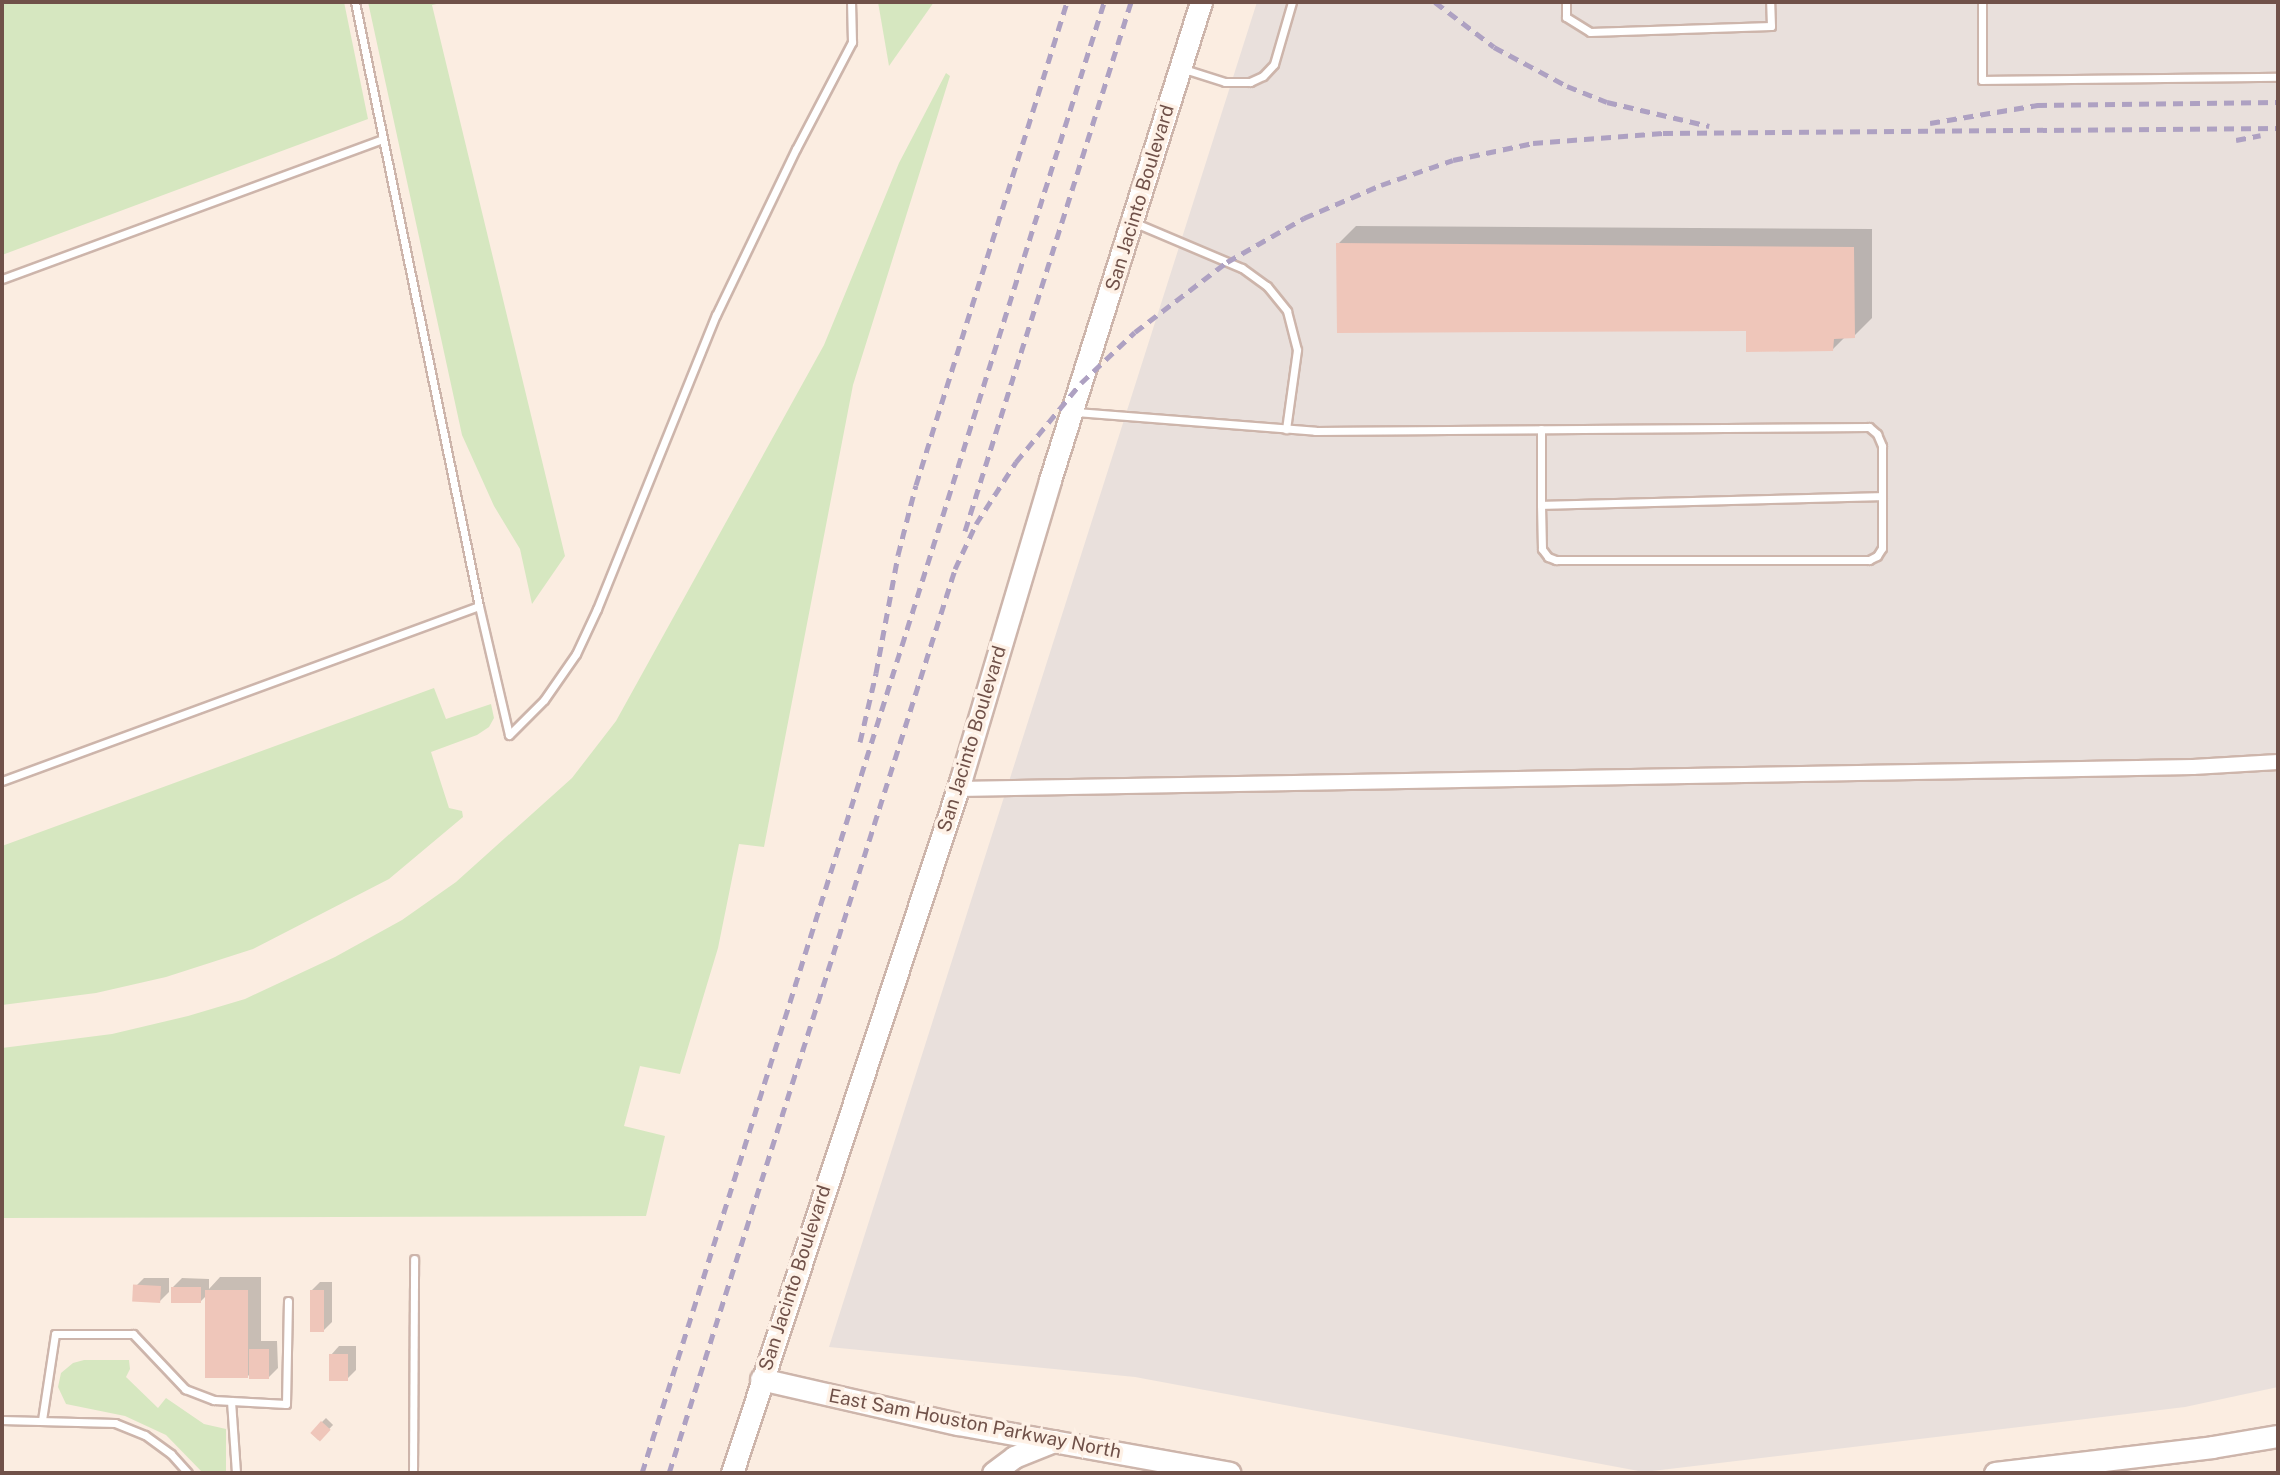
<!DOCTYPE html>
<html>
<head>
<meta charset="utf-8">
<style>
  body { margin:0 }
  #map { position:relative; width:2280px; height:1475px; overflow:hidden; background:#fbede1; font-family:"Public Sans",sans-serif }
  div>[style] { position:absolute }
  .industrial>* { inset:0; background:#e9e0dc }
  .green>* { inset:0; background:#d6e7c0 }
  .shadow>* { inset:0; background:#0003; transform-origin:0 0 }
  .building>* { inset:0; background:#efc6ba; transform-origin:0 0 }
  .roads { filter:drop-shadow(2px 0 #cdb5ab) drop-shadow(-2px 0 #cdb5ab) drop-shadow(0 2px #cdb5ab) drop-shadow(0 -2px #cdb5ab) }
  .service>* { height:7px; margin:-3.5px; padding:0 3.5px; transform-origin:3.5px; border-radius:3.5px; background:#fff }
  .minor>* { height:14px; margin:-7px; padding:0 7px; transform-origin:7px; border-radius:7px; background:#fff }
  .secondary>* { height:21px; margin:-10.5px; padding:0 10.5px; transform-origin:10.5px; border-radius:10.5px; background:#fff }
  .rail>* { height:5px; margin-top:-2.5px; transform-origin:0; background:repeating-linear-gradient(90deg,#aea1c2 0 10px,transparent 0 17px) }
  span { translate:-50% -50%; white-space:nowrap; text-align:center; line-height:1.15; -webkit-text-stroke:7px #fef1e6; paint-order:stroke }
  .street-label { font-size:19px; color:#705149 }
  .frame { position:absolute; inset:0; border:4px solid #705149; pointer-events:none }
</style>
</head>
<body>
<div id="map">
  <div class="industrial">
    <i style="clip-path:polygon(1257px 2px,2278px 2px,2278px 1387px,2185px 1407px,1644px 1472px,1135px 1377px,829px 1347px)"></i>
  </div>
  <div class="green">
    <i style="clip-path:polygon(2px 2px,344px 2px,368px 119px,2px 255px)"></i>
    <i style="clip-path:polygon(368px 2px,446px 2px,432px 5px,565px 556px,532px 604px,520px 549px,494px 506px,462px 435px)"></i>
    <i style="clip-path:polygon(878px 2px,934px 2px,889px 66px)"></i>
    <i style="clip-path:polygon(946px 73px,950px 76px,853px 385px,764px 847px,739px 844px,718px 948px,680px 1074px,640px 1066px,624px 1126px,665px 1136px,646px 1216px,2px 1218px,2px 1048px,112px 1034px,188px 1016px,245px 999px,335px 957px,402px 920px,456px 882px,572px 778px,616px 721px,824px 345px,899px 163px)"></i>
    <i style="clip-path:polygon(434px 688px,446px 719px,491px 704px,494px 718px,489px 727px,477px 735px,431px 752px,449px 808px,462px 811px,463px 817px,389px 879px,253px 949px,166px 977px,96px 993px,2px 1005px,2px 846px)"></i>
    <i style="clip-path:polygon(84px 1360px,129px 1360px,130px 1369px,126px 1377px,158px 1408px,166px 1398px,204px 1424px,226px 1429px,226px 1473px,203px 1473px,166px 1435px,125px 1416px,66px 1404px,58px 1387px,61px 1373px,73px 1363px)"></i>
  </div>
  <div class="shadow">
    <i style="clip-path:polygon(1356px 226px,1872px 229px,1872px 318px,1854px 336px,1845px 337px,1833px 349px,1338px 244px)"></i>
    <i style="clip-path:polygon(220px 1277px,261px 1277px,261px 1341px,277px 1341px,278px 1368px,269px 1377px,251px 1373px,247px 1377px,207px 1295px,200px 1302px,173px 1287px,182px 1278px,209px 1279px,209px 1289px)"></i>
    <i style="clip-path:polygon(144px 1278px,169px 1278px,169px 1292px,160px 1301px,135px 1287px)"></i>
    <i style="clip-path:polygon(320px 1282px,332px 1282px,332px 1322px,323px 1331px,311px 1291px)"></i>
    <i style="clip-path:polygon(339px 1346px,356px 1346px,356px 1370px,347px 1379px,331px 1355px)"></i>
    <i style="left:326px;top:1418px;width:10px;height:21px;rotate:45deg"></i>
  </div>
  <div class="building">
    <i style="clip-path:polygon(1336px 243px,1854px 247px,1855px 338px,1834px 339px,1833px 351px,1746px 352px,1746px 331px,1337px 333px)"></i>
    <i style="left:161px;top:1286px;width:17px;height:28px;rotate:93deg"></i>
    <i style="left:171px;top:1287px;width:30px;height:16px"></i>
    <i style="left:205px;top:1290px;width:43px;height:88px"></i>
    <i style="left:310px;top:1290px;width:14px;height:42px"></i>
    <i style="left:249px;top:1349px;width:20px;height:30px"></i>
    <i style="left:329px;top:1354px;width:19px;height:27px"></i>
    <i style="left:321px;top:1421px;width:13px;height:16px;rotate:42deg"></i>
  </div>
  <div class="roads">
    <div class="service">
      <i style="left:355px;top:2px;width:617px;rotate:78.4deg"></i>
      <i style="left:479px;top:606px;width:132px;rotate:76.9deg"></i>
      <i style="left:509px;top:735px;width:49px;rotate:-45deg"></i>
      <i style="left:544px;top:700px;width:56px;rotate:-55.2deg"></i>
      <i style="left:576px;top:654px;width:50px;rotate:-65deg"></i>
      <i style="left:597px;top:609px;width:317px;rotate:-68deg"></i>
      <i style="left:716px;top:315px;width:184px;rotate:-64.3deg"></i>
      <i style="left:796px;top:149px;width:121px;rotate:-62.4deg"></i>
      <i style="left:852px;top:42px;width:40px;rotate:-91.4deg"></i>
      <i style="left:1566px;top:2px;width:15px;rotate:90deg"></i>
      <i style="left:1566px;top:17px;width:28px;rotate:32deg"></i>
      <i style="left:1590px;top:32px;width:181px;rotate:-1.9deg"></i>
      <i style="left:1771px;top:26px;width:24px;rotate:-92deg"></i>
      <i style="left:1982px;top:2px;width:78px;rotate:90deg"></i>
      <i style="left:1982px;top:80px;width:296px;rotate:-0.6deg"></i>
      <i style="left:1184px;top:69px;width:43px;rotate:17.6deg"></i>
      <i style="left:1225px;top:82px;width:25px"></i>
      <i style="left:1250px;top:82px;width:14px;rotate:-25deg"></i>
      <i style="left:1263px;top:76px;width:16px;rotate:-47deg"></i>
      <i style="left:1274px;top:64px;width:65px;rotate:-73.8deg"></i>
      <i style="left:1133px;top:222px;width:118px;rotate:22.9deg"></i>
      <i style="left:1242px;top:268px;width:31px;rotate:36deg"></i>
      <i style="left:1267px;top:286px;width:32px;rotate:51deg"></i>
      <i style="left:1287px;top:311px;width:40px;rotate:75.6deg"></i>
      <i style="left:1297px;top:350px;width:80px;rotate:97.9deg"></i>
      <i style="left:2px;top:279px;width:405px;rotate:-20.2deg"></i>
      <i style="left:1076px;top:412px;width:240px;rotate:4.5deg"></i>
      <i style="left:1315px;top:431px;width:554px;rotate:-0.41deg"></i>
      <i style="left:1869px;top:427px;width:11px;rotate:41deg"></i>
      <i style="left:1877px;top:434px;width:13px;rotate:67deg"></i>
      <i style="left:1882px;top:446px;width:50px;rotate:90deg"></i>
      <i style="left:1882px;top:496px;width:341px;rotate:178.5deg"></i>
      <i style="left:1541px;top:505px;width:76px;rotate:-90deg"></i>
      <i style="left:1541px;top:505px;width:44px;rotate:88.7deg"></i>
      <i style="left:1542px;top:549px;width:10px;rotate:53deg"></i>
      <i style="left:1548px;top:557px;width:9px;rotate:21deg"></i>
      <i style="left:1556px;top:560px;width:313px"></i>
      <i style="left:1869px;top:560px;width:9px;rotate:-27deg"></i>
      <i style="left:1877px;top:556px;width:9px;rotate:-58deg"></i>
      <i style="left:1882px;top:548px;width:52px;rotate:-90deg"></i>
      <i style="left:2px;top:781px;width:508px;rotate:-20.15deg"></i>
      <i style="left:231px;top:1401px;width:72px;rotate:86deg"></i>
      <i style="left:2px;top:1420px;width:113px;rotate:1.5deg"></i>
      <i style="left:115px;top:1423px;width:32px;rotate:22deg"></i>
      <i style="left:145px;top:1435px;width:32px;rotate:36deg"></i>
      <i style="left:171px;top:1454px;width:25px;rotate:48deg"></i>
      <i style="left:42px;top:1420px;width:87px;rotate:-81.4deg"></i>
      <i style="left:55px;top:1334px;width:78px"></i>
      <i style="left:133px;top:1334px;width:76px;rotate:46.6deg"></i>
      <i style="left:185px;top:1389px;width:31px;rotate:21deg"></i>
      <i style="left:214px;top:1400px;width:72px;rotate:3.2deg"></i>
      <i style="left:286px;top:1404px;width:103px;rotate:-88.9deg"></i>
      <i style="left:413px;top:1473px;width:214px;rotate:-89.7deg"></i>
    </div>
    <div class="minor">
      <i style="left:958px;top:789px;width:1235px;rotate:-1.02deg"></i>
      <i style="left:2193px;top:767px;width:85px;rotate:-3.4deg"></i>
    </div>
    <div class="secondary">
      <i style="left:761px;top:1379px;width:202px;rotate:12.9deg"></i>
      <i style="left:958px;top:1424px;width:276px;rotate:10.2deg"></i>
      <i style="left:732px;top:1473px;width:731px;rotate:-71.74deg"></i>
      <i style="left:961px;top:779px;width:312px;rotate:-73.4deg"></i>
      <i style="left:1050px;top:480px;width:501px;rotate:-72.47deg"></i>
      <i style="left:993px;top:1473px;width:26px;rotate:-37deg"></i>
      <i style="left:1014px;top:1457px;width:43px;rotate:-21.8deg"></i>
      <i style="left:1995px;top:1473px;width:219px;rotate:-6.8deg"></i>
      <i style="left:2212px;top:1447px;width:67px;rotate:-9.5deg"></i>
    </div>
  </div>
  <div class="rail">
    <i style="left:1435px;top:2px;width:74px;rotate:37.3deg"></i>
    <i style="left:1494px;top:47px;width:83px;rotate:28.1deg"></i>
    <i style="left:1567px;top:86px;width:43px;rotate:21.8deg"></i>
    <i style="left:1607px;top:102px;width:105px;rotate:13.2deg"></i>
    <i style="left:1930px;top:123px;width:109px;rotate:-9.5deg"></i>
    <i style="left:2037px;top:105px;width:241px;rotate:-0.7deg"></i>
    <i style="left:2236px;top:140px;width:25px;rotate:-11deg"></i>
    <i style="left:965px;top:531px;width:554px;rotate:-72.58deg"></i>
    <i style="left:860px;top:742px;width:71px;rotate:-76.9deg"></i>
    <i style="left:876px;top:673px;width:120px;rotate:-79.4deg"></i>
    <i style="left:898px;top:555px;width:72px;rotate:-75.6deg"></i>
    <i style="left:916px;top:485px;width:506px;rotate:-72.64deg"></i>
    <i style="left:642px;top:1473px;width:1542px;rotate:-72.56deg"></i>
    <i style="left:669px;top:1473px;width:948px;rotate:-72.44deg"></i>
    <i style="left:955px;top:569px;width:50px;rotate:-65deg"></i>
    <i style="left:976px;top:524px;width:74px;rotate:-57.2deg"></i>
    <i style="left:1016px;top:462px;width:102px;rotate:-50.6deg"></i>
    <i style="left:1081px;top:383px;width:74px;rotate:-43.4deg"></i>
    <i style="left:1135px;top:332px;width:116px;rotate:-37.3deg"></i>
    <i style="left:1227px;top:262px;width:89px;rotate:-29.7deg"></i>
    <i style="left:1304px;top:218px;width:84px;rotate:-23.2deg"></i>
    <i style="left:1381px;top:185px;width:76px;rotate:-19.1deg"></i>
    <i style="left:1453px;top:160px;width:82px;rotate:-12deg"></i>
    <i style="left:1533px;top:143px;width:130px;rotate:-4.4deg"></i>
    <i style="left:1663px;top:133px;width:615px;rotate:-0.47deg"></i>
  </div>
  <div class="street-label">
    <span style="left:1140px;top:198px;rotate:-73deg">San Jacinto Boulevard</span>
    <span style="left:972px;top:739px;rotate:-73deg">San Jacinto Boulevard</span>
    <span style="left:795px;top:1278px;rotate:-72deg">San Jacinto Boulevard</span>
    <span style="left:975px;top:1424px;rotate:11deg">East Sam Houston Parkway North</span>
  </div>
  <div class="frame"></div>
</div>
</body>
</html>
